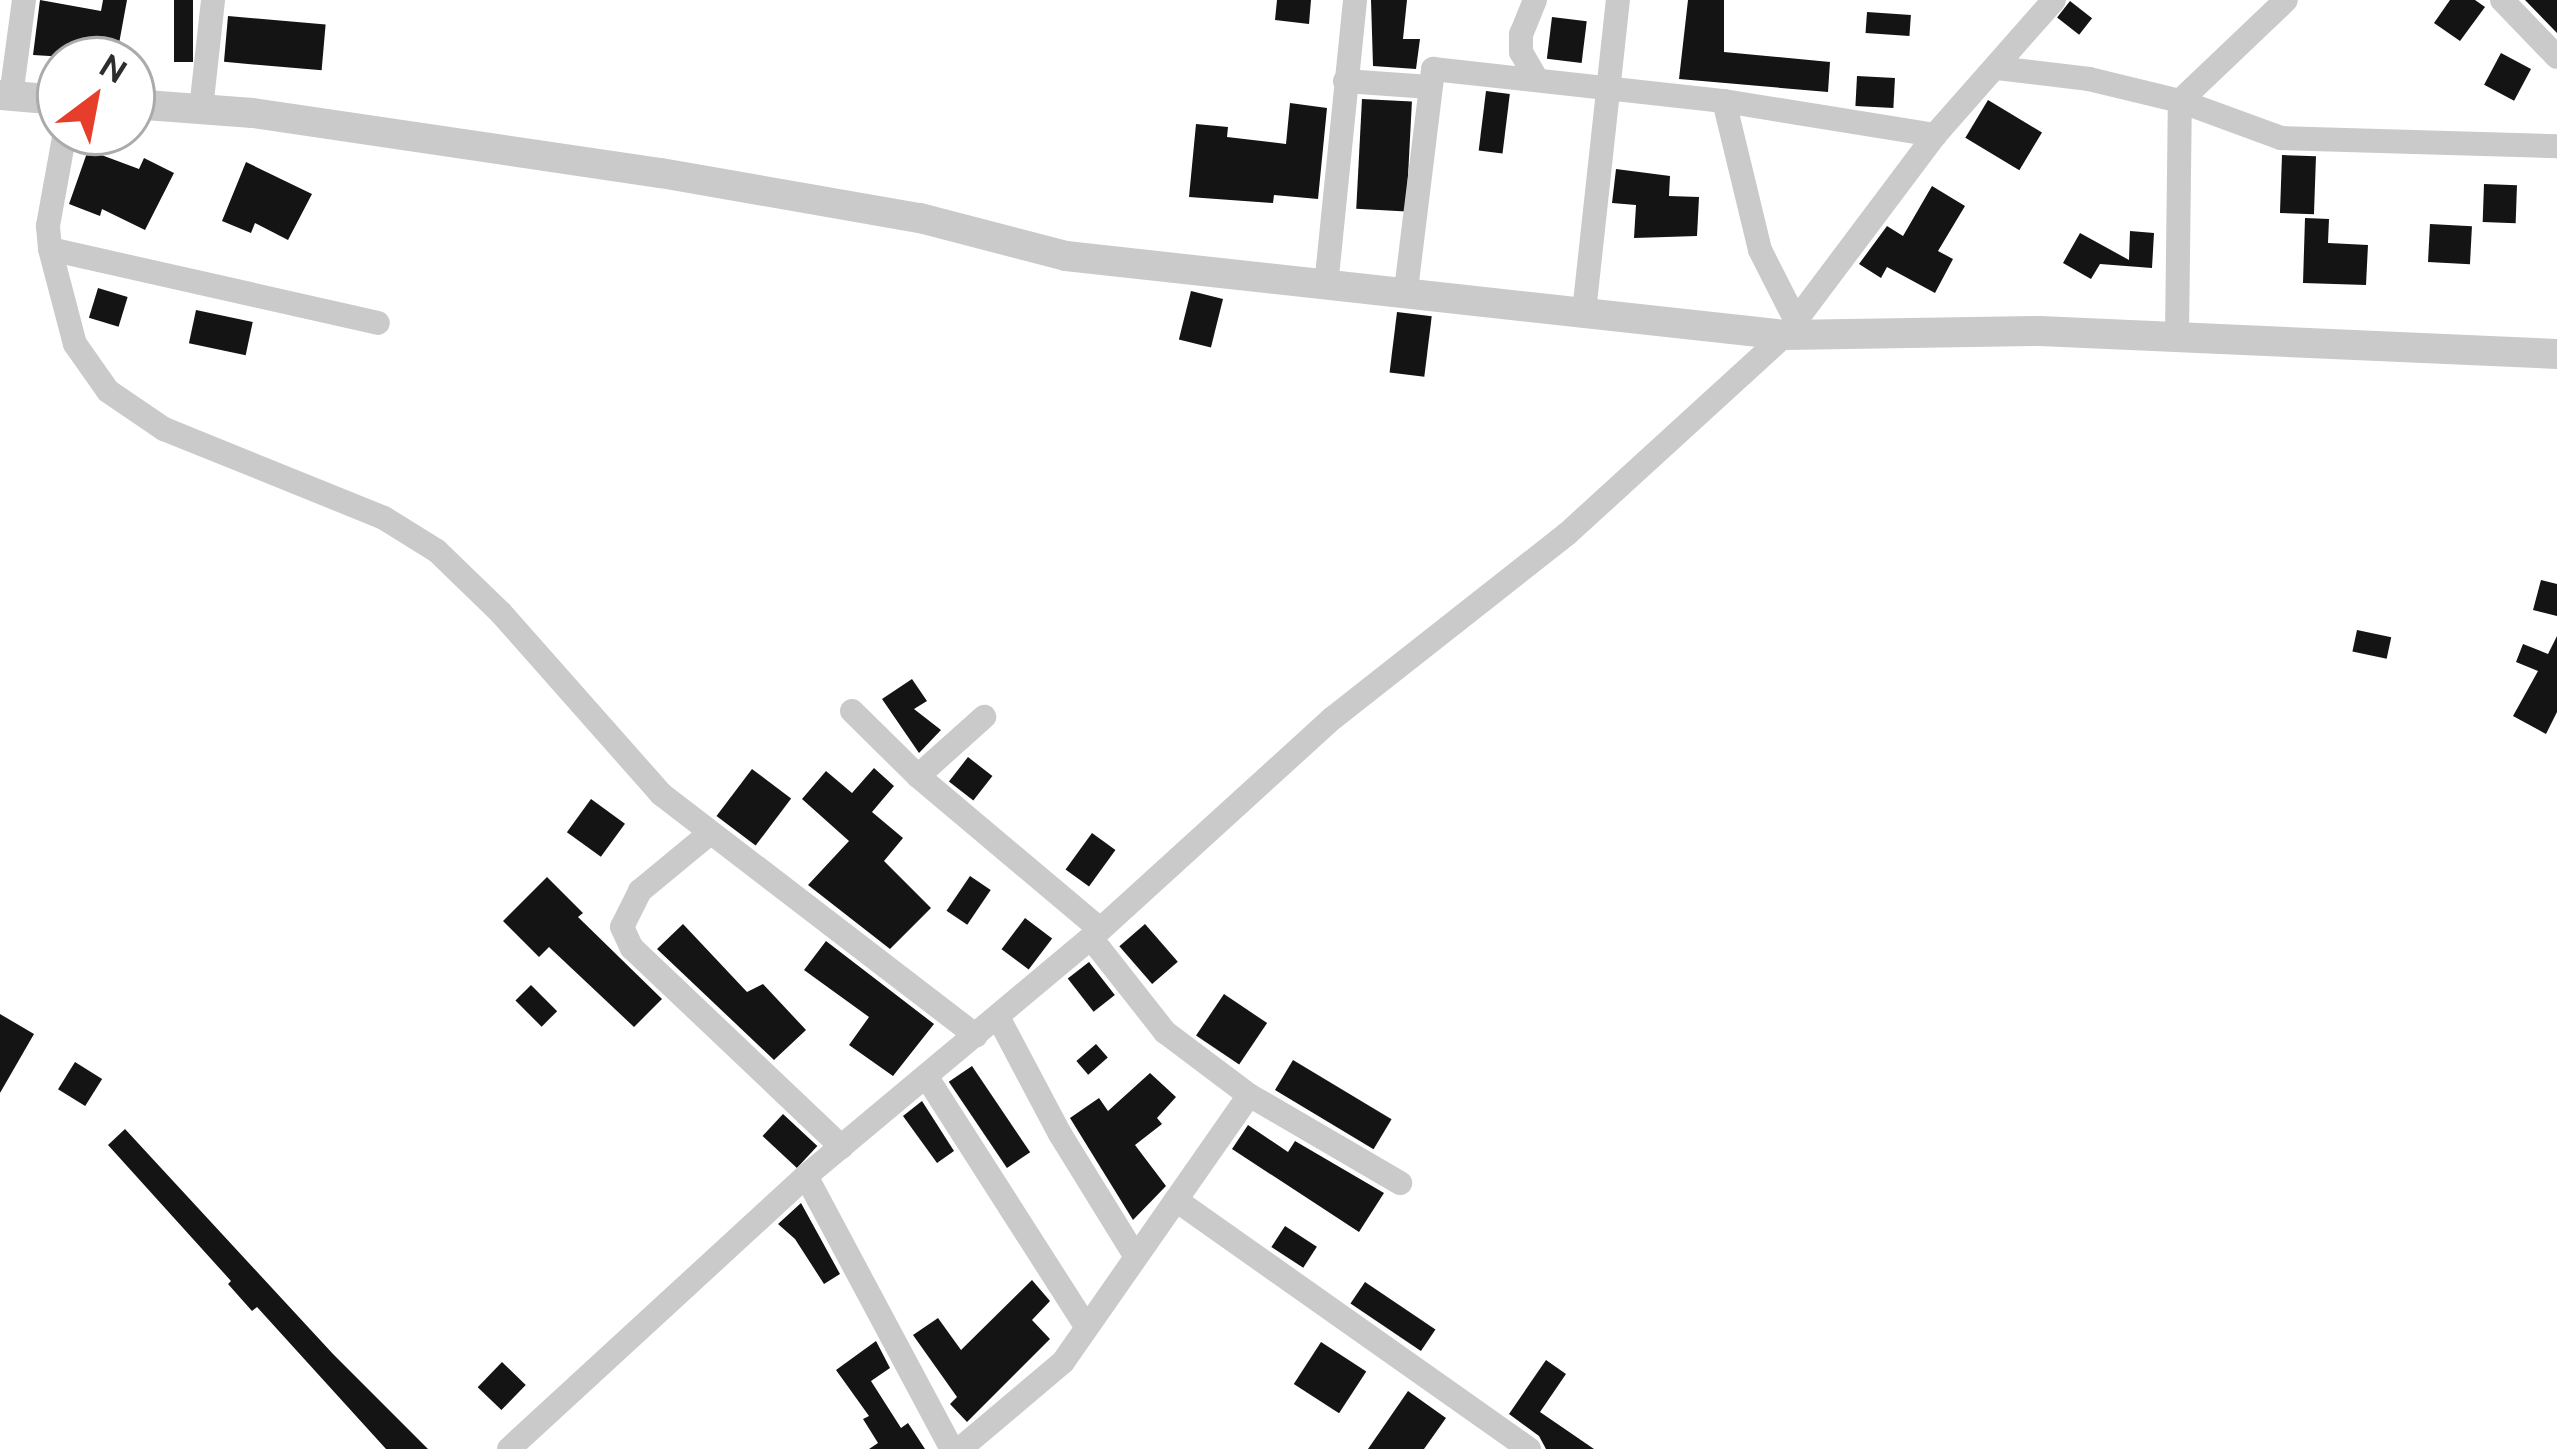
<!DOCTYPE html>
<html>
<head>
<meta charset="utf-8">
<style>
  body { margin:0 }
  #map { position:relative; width:2557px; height:1449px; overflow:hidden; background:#fff; font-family:Ubuntu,sans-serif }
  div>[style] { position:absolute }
  .building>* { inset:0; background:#141414; transform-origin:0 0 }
  .minor>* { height:24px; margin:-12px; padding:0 12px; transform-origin:12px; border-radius:12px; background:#cacaca }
  .tertiary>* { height:30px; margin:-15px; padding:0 15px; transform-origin:15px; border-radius:15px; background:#cacaca }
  span { translate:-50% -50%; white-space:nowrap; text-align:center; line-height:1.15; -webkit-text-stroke:12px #fff; paint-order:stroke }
  .north { position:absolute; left:36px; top:36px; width:120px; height:120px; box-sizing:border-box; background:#fff; border:3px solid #ababab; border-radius:50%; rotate:32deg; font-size:33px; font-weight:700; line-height:48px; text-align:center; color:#2d2d2d }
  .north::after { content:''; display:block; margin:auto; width:42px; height:54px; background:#e73d2b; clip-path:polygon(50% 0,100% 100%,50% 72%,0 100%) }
</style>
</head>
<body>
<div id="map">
  <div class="building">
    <i style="clip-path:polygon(40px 0,101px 11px,103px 0,127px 0,116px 60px,33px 55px)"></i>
    <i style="left:174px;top:0;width:19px;height:62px"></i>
    <i style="clip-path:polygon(1277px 0,1311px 0,1309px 24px,1275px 20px)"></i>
    <i style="clip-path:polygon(1371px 0,1407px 0,1403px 39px,1420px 39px,1416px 69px,1373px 66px)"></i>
    <i style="clip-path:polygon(1688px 0,1724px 0,1724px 52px,1830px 62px,1828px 92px,1679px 79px)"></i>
    <i style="clip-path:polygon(2450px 0,2475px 0,2485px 7px,2460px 41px,2434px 23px)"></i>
    <i style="clip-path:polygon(2525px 0,2557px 0,2557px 33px)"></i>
    <i style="left:2070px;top:1px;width:28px;height:21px;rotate:38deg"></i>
    <i style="left:1867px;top:12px;width:44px;height:21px;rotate:4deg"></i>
    <i style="left:228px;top:16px;width:98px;height:46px;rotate:5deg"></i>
    <i style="left:1552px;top:17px;width:35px;height:42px;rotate:7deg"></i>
    <i style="left:2501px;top:53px;width:34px;height:36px;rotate:28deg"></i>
    <i style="left:1857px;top:76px;width:38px;height:30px;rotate:3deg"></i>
    <i style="left:1486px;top:91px;width:24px;height:60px;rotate:7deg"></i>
    <i style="left:1362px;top:99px;width:50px;height:110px;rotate:3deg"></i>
    <i style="left:1988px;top:100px;width:63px;height:44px;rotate:31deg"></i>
    <i style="clip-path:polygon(1290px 103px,1327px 108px,1318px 199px,1274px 195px,1273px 203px,1189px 197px,1196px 124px,1228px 127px,1227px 137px,1286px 144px)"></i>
    <i style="clip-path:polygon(88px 150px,139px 169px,144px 158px,174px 173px,145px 230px,102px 209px,100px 216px,69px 204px)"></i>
    <i style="left:2282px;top:155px;width:34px;height:58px;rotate:2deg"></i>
    <i style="clip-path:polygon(246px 162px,312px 194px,288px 240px,255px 223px,251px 233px,222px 221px)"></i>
    <i style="clip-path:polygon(1616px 169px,1670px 176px,1669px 196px,1699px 197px,1697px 236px,1634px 238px,1636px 205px,1612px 203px)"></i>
    <i style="left:2484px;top:184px;width:33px;height:38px;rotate:2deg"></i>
    <i style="clip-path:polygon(1932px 186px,1965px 206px,1938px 251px,1953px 259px,1935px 293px,1887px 267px,1881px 278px,1859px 264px,1887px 226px,1903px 236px)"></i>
    <i style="clip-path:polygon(2305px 218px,2329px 219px,2328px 243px,2368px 245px,2366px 285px,2303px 283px)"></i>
    <i style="left:2430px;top:224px;width:42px;height:38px;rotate:3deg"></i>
    <i style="clip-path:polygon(2130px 231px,2154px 233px,2152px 268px,2100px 264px,2091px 279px,2063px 263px,2080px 233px,2129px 260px)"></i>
    <i style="left:98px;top:288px;width:31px;height:31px;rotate:17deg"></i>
    <i style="left:1191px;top:291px;width:33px;height:50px;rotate:14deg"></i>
    <i style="left:196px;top:310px;width:58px;height:34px;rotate:12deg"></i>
    <i style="left:1397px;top:312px;width:35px;height:61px;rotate:7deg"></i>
    <i style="clip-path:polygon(2541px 580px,2557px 584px,2557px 616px,2533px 610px)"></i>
    <i style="left:2357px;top:630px;width:35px;height:22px;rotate:12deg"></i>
    <i style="clip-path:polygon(2557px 636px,2557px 712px,2546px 734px,2513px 716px,2538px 671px,2516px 662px,2523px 644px,2548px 654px)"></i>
    <i style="clip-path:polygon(912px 679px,927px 701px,914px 709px,941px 730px,919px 753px,882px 699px)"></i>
    <i style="left:968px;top:757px;width:31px;height:31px;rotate:38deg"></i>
    <i style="clip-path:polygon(874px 768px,894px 786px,872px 812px,903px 838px,884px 861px,931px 908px,890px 949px,808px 885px,849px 841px,802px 799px,826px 771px,852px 793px)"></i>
    <i style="left:752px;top:769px;width:49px;height:59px;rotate:37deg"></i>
    <i style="left:591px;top:799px;width:42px;height:41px;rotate:36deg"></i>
    <i style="left:1092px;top:833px;width:29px;height:45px;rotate:36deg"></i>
    <i style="left:970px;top:876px;width:25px;height:42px;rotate:34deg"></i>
    <i style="clip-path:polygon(547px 877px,583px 913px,578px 917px,662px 999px,634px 1027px,549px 947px,539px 957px,503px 921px)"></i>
    <i style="left:1025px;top:918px;width:34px;height:39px;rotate:37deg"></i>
    <i style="clip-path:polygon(683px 924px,747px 992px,763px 984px,806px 1030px,774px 1060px,657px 949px)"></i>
    <i style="left:1145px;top:924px;width:50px;height:34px;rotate:49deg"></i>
    <i style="clip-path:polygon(826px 941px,934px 1024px,893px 1076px,849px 1045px,869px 1017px,804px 970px)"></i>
    <i style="left:1089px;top:962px;width:42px;height:27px;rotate:52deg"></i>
    <i style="left:531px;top:985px;width:37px;height:22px;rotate:45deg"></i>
    <i style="left:1224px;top:994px;width:52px;height:50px;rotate:34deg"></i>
    <i style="clip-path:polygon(0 1014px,34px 1034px,0 1093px)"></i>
    <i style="left:1096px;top:1044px;width:18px;height:26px;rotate:49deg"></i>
    <i style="left:1293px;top:1060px;width:115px;height:35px;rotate:31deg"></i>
    <i style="left:75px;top:1062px;width:32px;height:32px;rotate:32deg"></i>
    <i style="left:972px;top:1066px;width:104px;height:28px;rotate:56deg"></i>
    <i style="clip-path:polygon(1150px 1073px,1176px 1097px,1157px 1118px,1162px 1124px,1135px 1145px,1166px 1186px,1133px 1220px,1070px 1118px,1099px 1098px,1108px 1111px)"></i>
    <i style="clip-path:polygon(922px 1101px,954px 1151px,937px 1163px,903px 1116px)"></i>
    <i style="left:783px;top:1114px;width:47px;height:30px;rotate:43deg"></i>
    <i style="clip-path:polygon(1248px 1125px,1288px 1152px,1295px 1141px,1384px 1193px,1359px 1232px,1232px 1149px)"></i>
    <i style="clip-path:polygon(125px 1129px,333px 1354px,428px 1449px,386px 1449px,257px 1307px,252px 1311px,228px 1284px,231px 1281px,108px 1145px)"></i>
    <i style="clip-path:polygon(801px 1203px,840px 1274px,824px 1284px,795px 1239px,778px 1224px)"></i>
    <i style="left:1285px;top:1226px;width:38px;height:25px;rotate:33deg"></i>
    <i style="clip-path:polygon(1032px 1280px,1050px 1301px,1032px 1320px,1050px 1339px,967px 1422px,950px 1404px,957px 1397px,913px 1335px,938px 1318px,961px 1350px)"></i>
    <i style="left:1365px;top:1282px;width:85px;height:26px;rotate:34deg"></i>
    <i style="clip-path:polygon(876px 1341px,890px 1368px,871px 1381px,901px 1428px,908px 1423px,925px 1449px,869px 1449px,878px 1443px,863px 1419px,869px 1416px,836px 1370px)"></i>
    <i style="left:1321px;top:1342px;width:54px;height:50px;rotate:33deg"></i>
    <i style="clip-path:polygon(1546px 1360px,1566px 1374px,1540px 1412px,1594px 1449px,1546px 1449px,1539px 1436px,1509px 1414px)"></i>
    <i style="left:502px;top:1362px;width:33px;height:35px;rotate:44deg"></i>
    <i style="clip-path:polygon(1408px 1391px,1446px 1418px,1424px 1449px,1368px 1449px)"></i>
  </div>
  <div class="minor">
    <i style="left:1535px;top:0;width:37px;rotate:112deg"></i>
    <i style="left:1521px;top:34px;width:18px;rotate:90deg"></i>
    <i style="left:1521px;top:52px;width:30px;rotate:60deg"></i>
    <i style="left:2502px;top:0;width:79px;rotate:46deg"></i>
    <i style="left:1997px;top:68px;width:93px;rotate:6.8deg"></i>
    <i style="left:2089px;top:79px;width:94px;rotate:13.6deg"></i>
    <i style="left:2180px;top:101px;width:108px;rotate:20.1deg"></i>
    <i style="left:2281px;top:138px;width:276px;rotate:1.7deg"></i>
    <i style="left:1345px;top:81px;width:85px;rotate:4deg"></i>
    <i style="left:11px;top:96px;width:97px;rotate:-82.3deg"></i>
    <i style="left:1724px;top:101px;width:153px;rotate:76.4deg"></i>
    <i style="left:1760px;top:250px;width:80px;rotate:63.1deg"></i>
    <i style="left:201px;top:109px;width:110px;rotate:-83.7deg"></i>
    <i style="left:65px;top:132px;width:96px;rotate:100.3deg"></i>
    <i style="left:48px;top:226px;width:23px;rotate:85deg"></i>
    <i style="left:50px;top:249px;width:98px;rotate:75.3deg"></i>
    <i style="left:75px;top:344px;width:57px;rotate:54.9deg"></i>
    <i style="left:108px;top:391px;width:68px;rotate:34.2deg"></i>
    <i style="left:164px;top:429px;width:237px;rotate:22deg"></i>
    <i style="left:384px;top:518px;width:62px;rotate:31.9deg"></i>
    <i style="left:437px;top:551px;width:89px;rotate:44.1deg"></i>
    <i style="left:501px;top:613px;width:242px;rotate:48.5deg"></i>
    <i style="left:661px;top:794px;width:397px;rotate:37.5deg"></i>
    <i style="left:50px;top:249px;width:336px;rotate:12.7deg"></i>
    <i style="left:1326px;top:286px;width:287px;rotate:-84.2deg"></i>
    <i style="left:1406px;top:290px;width:223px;rotate:-83deg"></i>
    <i style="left:1433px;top:69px;width:293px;rotate:6.3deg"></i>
    <i style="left:1724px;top:101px;width:214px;rotate:9.2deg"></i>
    <i style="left:1584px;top:312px;width:314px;rotate:-83.8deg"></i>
    <i style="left:2177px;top:336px;width:235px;rotate:-89.3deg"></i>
    <i style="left:2180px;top:101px;width:146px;rotate:-43.6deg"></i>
    <i style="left:852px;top:711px;width:93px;rotate:44.6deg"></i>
    <i style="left:918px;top:776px;width:238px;rotate:40.1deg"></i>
    <i style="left:918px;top:776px;width:89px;rotate:-41.8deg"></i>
    <i style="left:710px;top:833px;width:91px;rotate:140.4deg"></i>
    <i style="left:640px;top:891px;width:40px;rotate:116.6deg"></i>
    <i style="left:622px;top:927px;width:23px;rotate:65deg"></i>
    <i style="left:632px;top:948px;width:289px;rotate:43.5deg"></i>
    <i style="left:1091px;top:938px;width:120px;rotate:51.8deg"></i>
    <i style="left:1165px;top:1032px;width:105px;rotate:36.9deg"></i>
    <i style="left:1249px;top:1095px;width:175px;rotate:30.2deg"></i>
    <i style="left:998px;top:1017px;width:132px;rotate:62.1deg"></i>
    <i style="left:1060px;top:1134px;width:141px;rotate:58.3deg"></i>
    <i style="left:926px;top:1076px;width:297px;rotate:57.4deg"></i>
    <i style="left:806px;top:1176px;width:310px;rotate:61.9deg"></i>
    <i style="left:1176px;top:1200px;width:432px;rotate:35.2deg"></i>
    <i style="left:509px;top:1449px;width:403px;rotate:-42.6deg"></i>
    <i style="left:806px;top:1176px;width:371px;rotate:-39.9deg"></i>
    <i style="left:1091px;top:938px;width:327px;rotate:-42.3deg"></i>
    <i style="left:1333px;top:718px;width:298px;rotate:-38.2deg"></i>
    <i style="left:1567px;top:534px;width:295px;rotate:-42.4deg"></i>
    <i style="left:1785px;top:335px;width:250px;rotate:-53.1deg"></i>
    <i style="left:1935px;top:135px;width:180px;rotate:-48.6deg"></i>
    <i style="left:960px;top:1449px;width:135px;rotate:-40.2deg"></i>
    <i style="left:1063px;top:1362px;width:325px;rotate:-55.1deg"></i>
  </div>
  <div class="tertiary">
    <i style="left:0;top:95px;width:60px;rotate:4.8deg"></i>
    <i style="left:132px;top:104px;width:121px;rotate:4.3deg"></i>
    <i style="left:253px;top:113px;width:412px;rotate:8.4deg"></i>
    <i style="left:661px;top:173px;width:263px;rotate:9.9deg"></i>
    <i style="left:920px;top:218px;width:151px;rotate:14.6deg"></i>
    <i style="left:1066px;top:256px;width:723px;rotate:6.27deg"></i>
    <i style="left:1785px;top:335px;width:255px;rotate:-0.9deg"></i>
    <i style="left:2040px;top:331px;width:518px;rotate:2.55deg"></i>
  </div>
  <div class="north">N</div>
</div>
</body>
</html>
